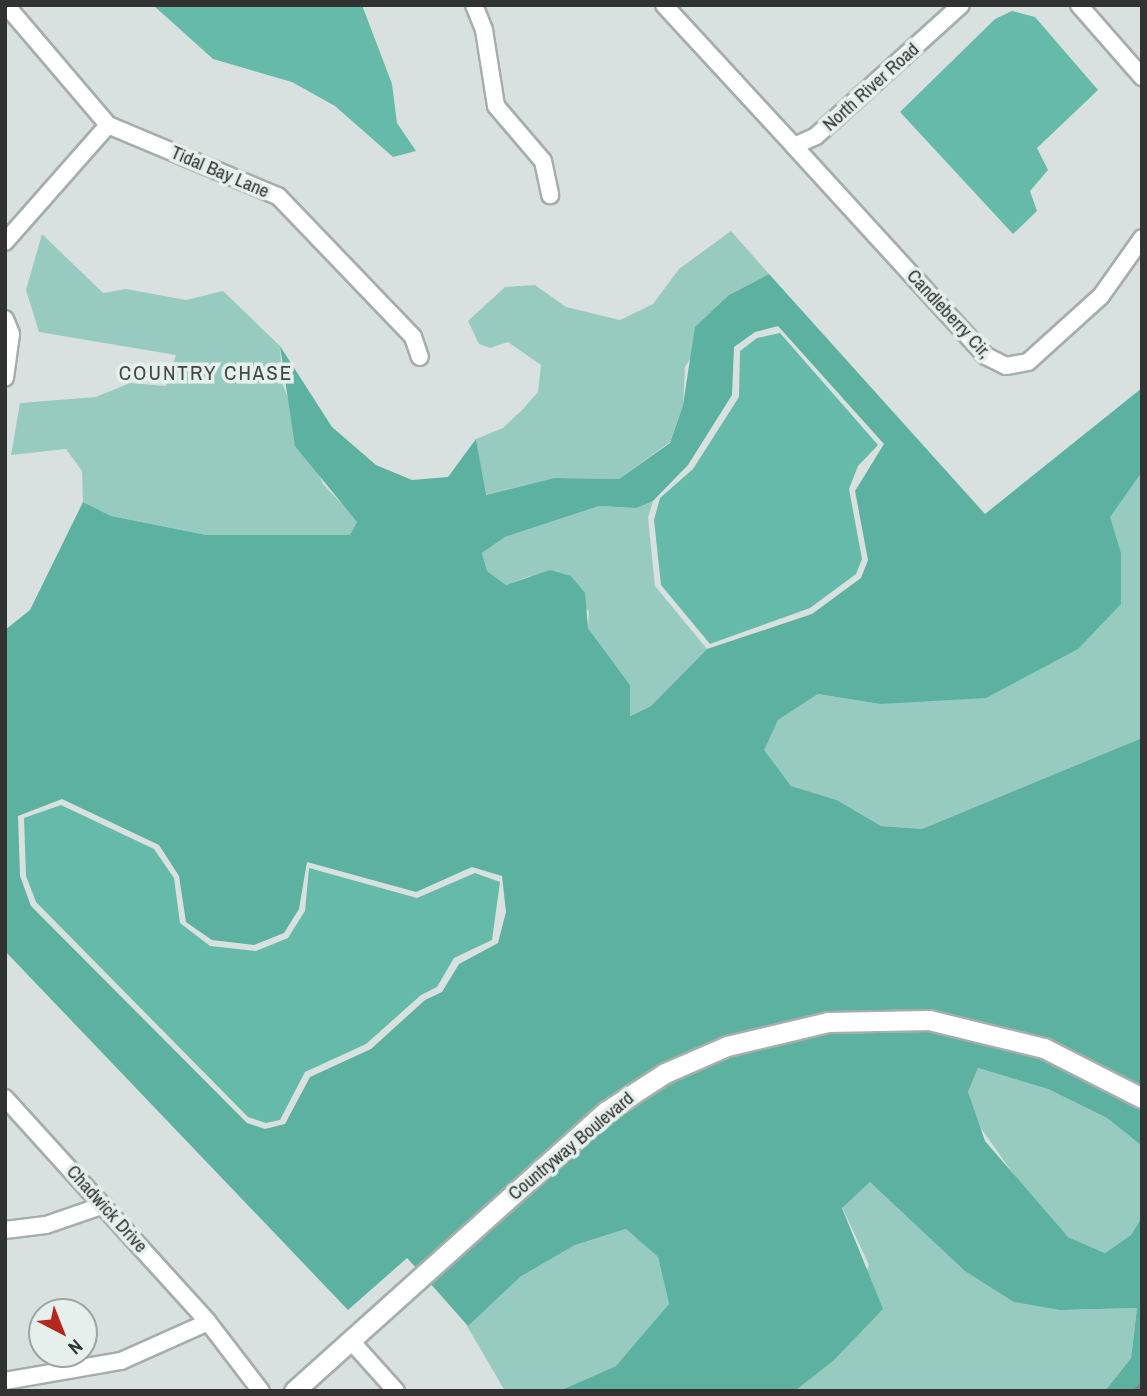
<!DOCTYPE html>
<html>
<head>
<meta charset="utf-8">
<style>
  body { margin:0 }
  #map { position:relative; width:1147px; height:1396px; overflow:hidden; background:#d8e1df; font-family:"Archivo Narrow",sans-serif }
  div>[style] { position:absolute }
  .green>* { inset:0; background:#98cbbf }
  .forest>* { inset:0; background:#5cb1a0 }
  .water>* { inset:0; background:#65baa9 }
  .roads { filter:drop-shadow(2px 0 #a5aeac) drop-shadow(-2px 0 #a5aeac) drop-shadow(0 2px #a5aeac) drop-shadow(0 -2px #a5aeac) }
  .minor>* { height:16px; margin:-8px; padding:0 8px; transform-origin:8px; border-radius:8px; background:#fff }
  .tertiary>* { height:19px; margin:-9.5px; padding:0 9.5px; transform-origin:9.5px; border-radius:9.5px; background:#fff }
  .rail>* { height:4.5px; margin-top:-2.25px; transform-origin:0; background:repeating-linear-gradient(90deg,#848a89 0 9px,transparent 0 18px) }
  span { translate:-50% -50%; white-space:nowrap; text-align:center; line-height:1.15; -webkit-text-stroke:7px #e5efec; paint-order:stroke }
  .street-label { font-size:19px; color:#303332 }
  .neighbourhood-label { font-size:21px; color:#404846; letter-spacing:2px }
  .frame { position:absolute; inset:0; border:7px solid #303332; pointer-events:none }
  .north { position:absolute; left:28px; top:1298px; width:70px; height:70px; box-sizing:border-box; background:#e5efec; border:2px solid #9da4a2; border-radius:50%; rotate:138deg; font-size:19px; font-weight:700; line-height:28px; text-align:center; color:#303332 }
  .north::after { content:''; display:block; margin:auto; width:24px; height:32px; background:#b5261d; clip-path:polygon(50% 0,100% 100%,50% 72%,0 100%) }
</style>
</head>
<body>
<div id="map">
  <div class="green">
    <i style="clip-path:polygon(731px 231px,769px 274px,729px 295px,685px 367px,683px 405px,670px 442px,619px 479px,554px 478px,485px 495px,476px 439px,503px 428px,523px 409px,538px 392px,541px 365px,508px 342px,490px 348px,479px 344px,468px 321px,505px 287px,535px 285px,566px 307px,620px 320px,653px 304px,679px 269px)"></i>
    <i style="clip-path:polygon(42px 234px,103px 293px,126px 289px,186px 300px,223px 291px,280px 346px,282px 383px,323px 484px,358px 521px,350px 535px,206px 535px,111px 516px,83px 502px,82px 471px,66px 449px,11px 455px,20px 403px,96px 397px,130px 383px,166px 386px,176px 355px,39px 332px,26px 290px)"></i>
    <i style="clip-path:polygon(1142px 472px,1142px 738px,922px 829px,881px 826px,837px 800px,791px 786px,763px 750px,778px 720px,818px 694px,880px 704px,1121px 553px,1109px 517px)"></i>
    <i style="clip-path:polygon(653px 501px,648px 518px,655px 586px,707px 649px,651px 706px,629px 716px,630px 685px,588px 628px,589px 611px,530px 576px,506px 585px,487px 571px,482px 553px,505px 537px,599px 506px,637px 508px)"></i>
    <i style="clip-path:polygon(978px 1068px,1048px 1089px,1107px 1118px,1142px 1146px,1142px 1217px,1131px 1235px,1105px 1253px,1068px 1237px,1036px 1206px,973px 1117px,968px 1092px)"></i>
    <i style="clip-path:polygon(870px 1182px,911px 1219px,1060px 1310px,1137px 1308px,1131px 1358px,1105px 1391px,795px 1391px,833px 1361px,869px 1265px,842px 1207px)"></i>
    <i style="clip-path:polygon(626px 1229px,658px 1257px,669px 1304px,640px 1343px,616px 1366px,559px 1391px,505px 1391px,467px 1326px,520px 1277px,575px 1245px)"></i>
  </div>
  <div class="forest">
    <i style="clip-path:polygon(evenodd,769px 274px,985px 514px,1142px 388px,1142px 472px,1110px 517px,1121px 553px,1121px 604px,1078px 649px,986px 698px,880px 704px,818px 694px,778px 720px,764px 750px,791px 786px,837px 800px,881px 826px,922px 829px,1142px 738px,1142px 1090px,1046px 1041px,928px 1012px,826px 1015px,754px 1029px,691px 1053px,419px 1271px,407px 1258px,348px 1310px,5px 951px,5px 630px,30px 610px,83px 502px,111px 516px,206px 535px,350px 535px,357px 522px,295px 446px,280px 346px,332px 427px,376px 465px,412px 480px,448px 477px,476px 439px,486px 495px,554px 478px,619px 479px,670px 443px,683px 405px,695px 327px,729px 295px,769px 274px,778px 326px,884px 444px,855px 491px,868px 560px,861px 578px,812px 614px,707px 649px,651px 706px,630px 716px,630px 685px,588px 628px,585px 593px,571px 576px,550px 570px,506px 585px,487px 571px,482px 553px,505px 537px,599px 506px,637px 508px,653px 501px,688px 465px,732px 395px,734px 347px,755px 332px,778px 326px,769px 274px,62px 799px,159px 845px,179px 876px,186px 922px,212px 940px,254px 945px,284px 933px,299px 909px,307px 862px,416px 892px,472px 867px,502px 876px,506px 912px,498px 943px,459px 964px,442px 992px,425px 1000px,371px 1049px,310px 1077px,285px 1124px,265px 1129px,247px 1123px,31px 906px,20px 876px,18px 816px,62px 799px)"></i>
    <i style="clip-path:polygon(929px 1027px,1042px 1054px,1142px 1107px,1142px 1146px,1107px 1118px,1048px 1089px,978px 1068px,968px 1092px,985px 1141px,1068px 1237px,1105px 1253px,1131px 1235px,1142px 1217px,1142px 1391px,1105px 1391px,1131px 1358px,1137px 1308px,1060px 1310px,1014px 1302px,965px 1271px,870px 1182px,842px 1208px,883px 1309px,833px 1361px,795px 1391px,559px 1391px,616px 1366px,669px 1304px,658px 1257px,626px 1229px,575px 1245px,520px 1277px,468px 1326px,429px 1282px,610px 1118px,669px 1080px,730px 1053px,829px 1029px)"></i>
  </div>
  <div class="water">
    <i style="clip-path:polygon(153px 5px,362px 5px,392px 84px,397px 123px,416px 151px,393px 157px,335px 106px,292px 82px,213px 59px)"></i>
    <i style="clip-path:polygon(1012px 11px,1035px 17px,1098px 90px,1037px 148px,1048px 170px,1030px 191px,1037px 211px,1013px 234px,900px 112px,995px 19px)"></i>
    <i style="clip-path:polygon(780px 333px,878px 445px,858px 466px,849px 489px,862px 559px,856px 574px,810px 608px,710px 644px,661px 585px,654px 520px,660px 498px,693px 469px,739px 397px,740px 351px,757px 338px)"></i>
    <i style="clip-path:polygon(61px 805px,154px 849px,174px 878px,180px 923px,210px 946px,256px 951px,288px 938px,305px 911px,309px 868px,417px 898px,475px 873px,500px 882px,492px 940px,454px 958px,437px 987px,421px 995px,366px 1044px,305px 1072px,280px 1120px,266px 1123px,248px 1117px,36px 902px,26px 876px,24px 818px)"></i>
  </div>
  <div class="roads">
    <div class="minor">
      <i style="left:6px;top:5px;width:157px;rotate:49.6deg"></i>
      <i style="left:108px;top:125px;width:184px;rotate:22.7deg"></i>
      <i style="left:278px;top:196px;width:195px;rotate:46.2deg"></i>
      <i style="left:413px;top:337px;width:21px;rotate:71deg"></i>
      <i style="left:474px;top:5px;width:27px;rotate:68deg"></i>
      <i style="left:484px;top:30px;width:77px;rotate:81deg"></i>
      <i style="left:496px;top:106px;width:72px;rotate:49.5deg"></i>
      <i style="left:543px;top:161px;width:35px;rotate:78deg"></i>
      <i style="left:664px;top:5px;width:192px;rotate:47.3deg"></i>
      <i style="left:794px;top:146px;width:24px;rotate:-24deg"></i>
      <i style="left:816px;top:136px;width:195px;rotate:-42.1deg"></i>
      <i style="left:1079px;top:5px;width:96px;rotate:48.8deg"></i>
      <i style="left:794px;top:146px;width:285px;rotate:47.6deg"></i>
      <i style="left:986px;top:356px;width:22px;rotate:27deg"></i>
      <i style="left:1006px;top:366px;width:22px;rotate:-10deg"></i>
      <i style="left:1028px;top:362px;width:98px;rotate:-42.1deg"></i>
      <i style="left:1101px;top:296px;width:71px;rotate:-54.7deg"></i>
      <i style="left:5px;top:242px;width:156px;rotate:-48.6deg"></i>
      <i style="left:5px;top:319px;width:16px;rotate:68deg"></i>
      <i style="left:11px;top:334px;width:44px;rotate:97.8deg"></i>
      <i style="left:5px;top:1098px;width:302px;rotate:47.8deg"></i>
      <i style="left:208px;top:1322px;width:87px;rotate:52.5deg"></i>
      <i style="left:5px;top:1230px;width:41px;rotate:-7deg"></i>
      <i style="left:46px;top:1225px;width:61px;rotate:-19deg"></i>
      <i style="left:352px;top:1342px;width:66px;rotate:48.1deg"></i>
      <i style="left:5px;top:1381px;width:118px;rotate:-9.8deg"></i>
      <i style="left:121px;top:1361px;width:95px;rotate:-24.1deg"></i>
    </div>
    <div class="tertiary">
      <i style="left:294px;top:1391px;width:418px;rotate:-41.9deg"></i>
      <i style="left:605px;top:1112px;width:72px;rotate:-33deg"></i>
      <i style="left:665px;top:1073px;width:68px;rotate:-23.5deg"></i>
      <i style="left:727px;top:1046px;width:104px;rotate:-13.4deg"></i>
      <i style="left:828px;top:1022px;width:101px;rotate:-1.1deg"></i>
      <i style="left:929px;top:1020px;width:118px;rotate:13.7deg"></i>
      <i style="left:1044px;top:1048px;width:110px;rotate:27deg"></i>
    </div>
  </div>
  <div class="rail">
    <i style="left:1135px;top:1391px;width:10px;rotate:-45deg"></i>
  </div>
  <div class="street-label">
    <span style="left:871px;top:87px;rotate:-42deg">North River Road</span>
    <span style="left:220px;top:172px;rotate:23deg">Tidal Bay Lane</span>
    <span style="left:949px;top:314px;rotate:47deg">Candleberry Cir,</span>
    <span style="left:571px;top:1146px;rotate:-40deg">Countryway Boulevard</span>
    <span style="left:107px;top:1209px;rotate:48deg">Chadwick Drive</span>
  </div>
  <div class="neighbourhood-label">
    <span style="left:206px;top:373px">COUNTRY CHASE</span>
  </div>
  <div class="frame"></div>
  <div class="north">N</div>
</div>
</body>
</html>
